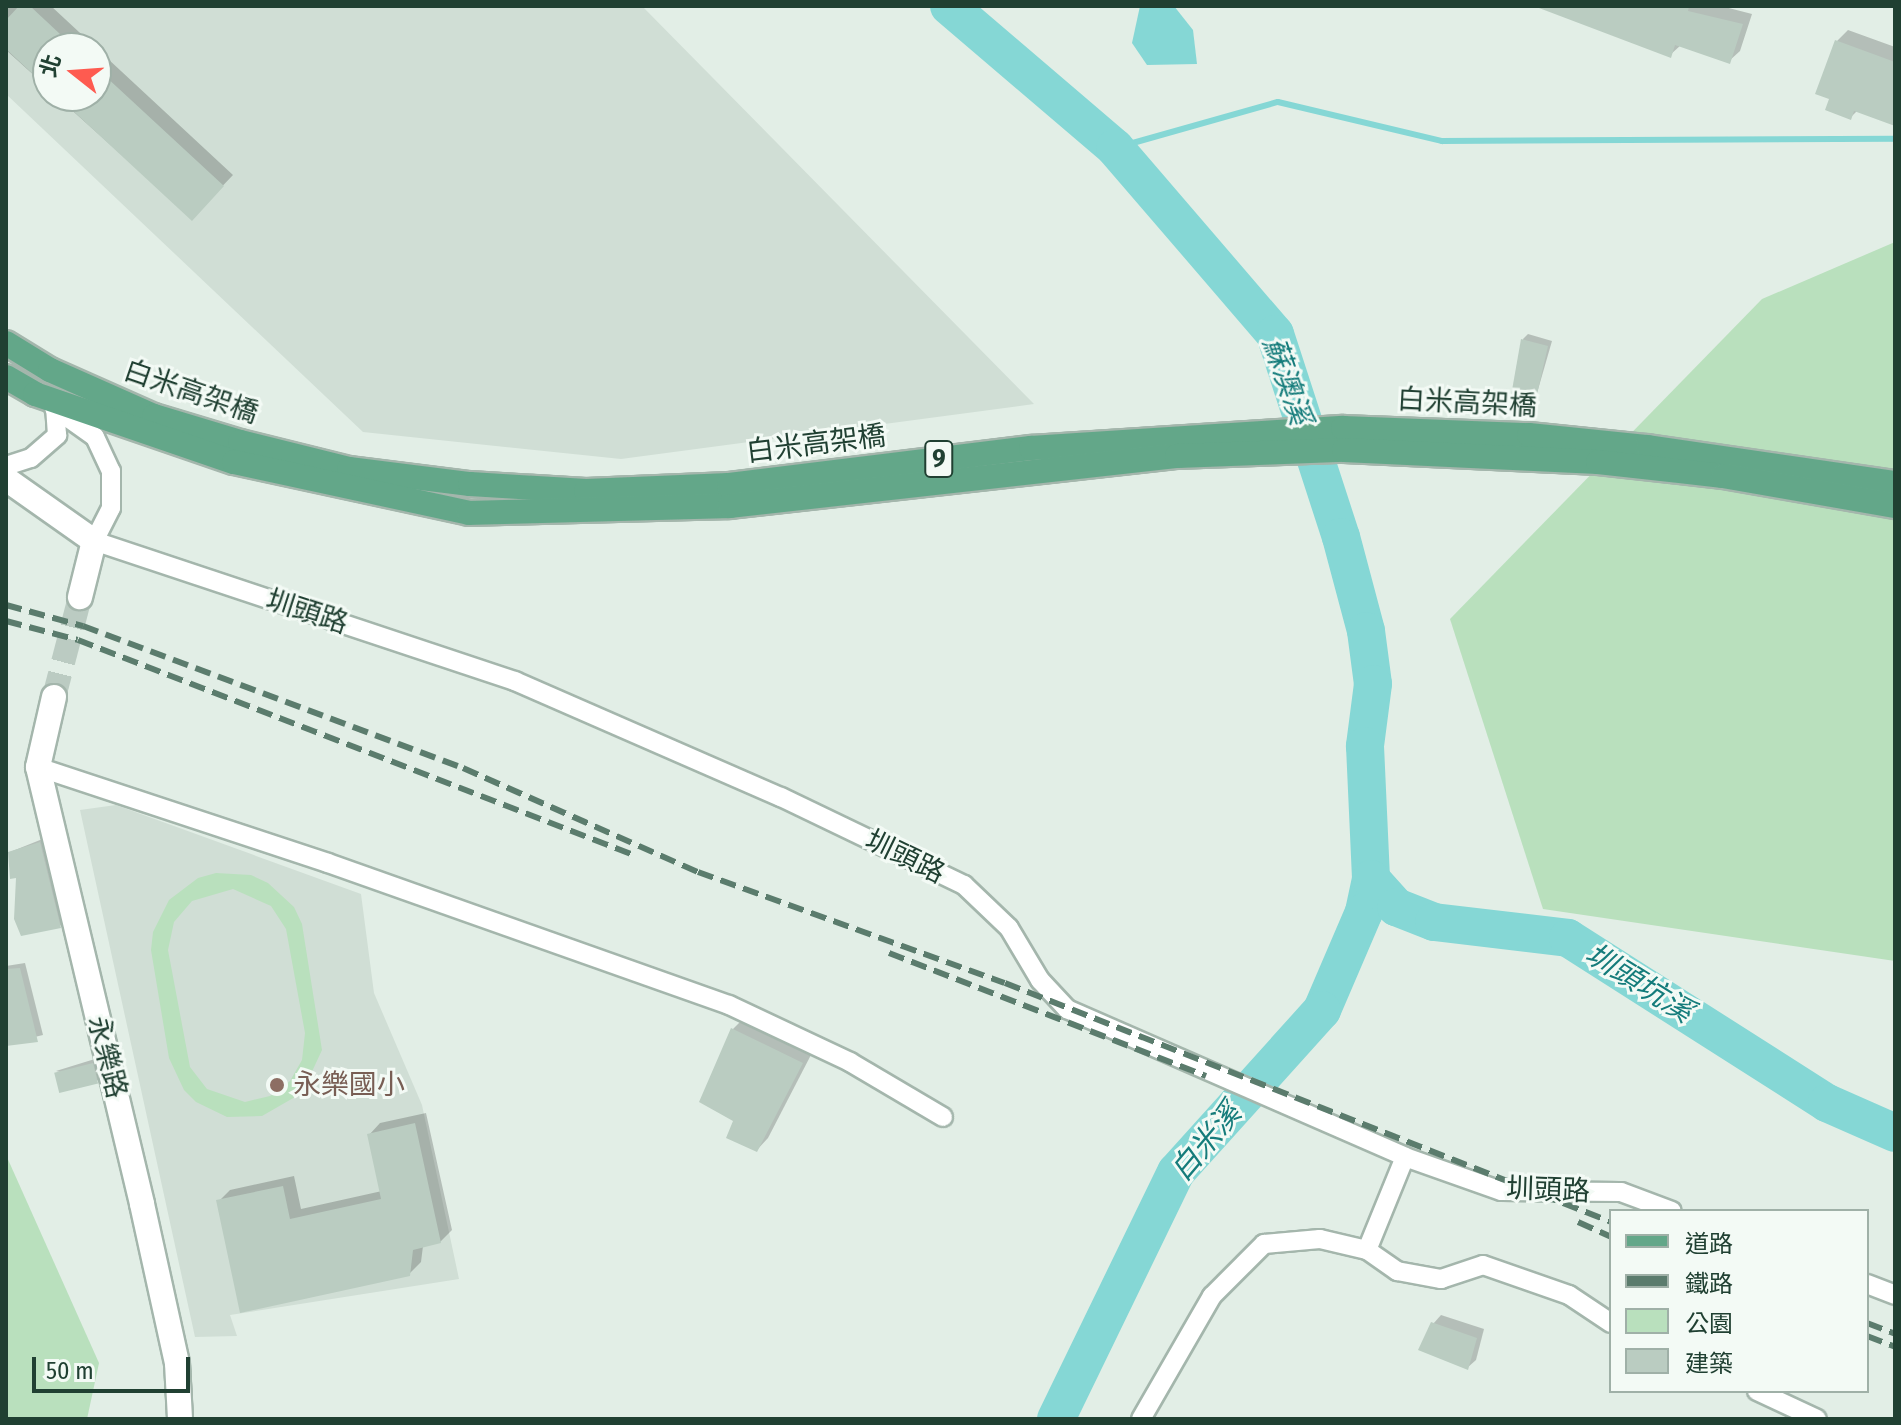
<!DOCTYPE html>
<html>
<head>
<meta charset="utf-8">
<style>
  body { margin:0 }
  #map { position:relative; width:1901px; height:1425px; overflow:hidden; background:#e2eee6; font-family:"Fira Sans Condensed","Noto Sans TC",sans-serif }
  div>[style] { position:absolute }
  .built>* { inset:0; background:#d0ded5 }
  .green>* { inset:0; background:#b9e0bd }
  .water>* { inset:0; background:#85d7d5 }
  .shadow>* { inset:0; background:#0003 }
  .stream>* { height:6px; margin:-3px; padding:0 3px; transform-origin:3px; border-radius:3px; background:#85d7d5 }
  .river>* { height:38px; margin:-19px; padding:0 19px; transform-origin:19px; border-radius:19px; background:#85d7d5 }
  .building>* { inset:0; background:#baccc1; transform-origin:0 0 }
  .secondary-tunnel>* { height:24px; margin-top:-12px; transform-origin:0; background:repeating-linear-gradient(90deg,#bbcbc2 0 24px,transparent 0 36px) }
  .roads { filter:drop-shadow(2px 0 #a4b6ac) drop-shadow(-2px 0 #a4b6ac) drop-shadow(0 2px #a4b6ac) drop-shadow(0 -2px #a4b6ac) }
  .street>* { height:18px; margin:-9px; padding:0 9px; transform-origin:9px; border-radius:9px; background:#fff }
  .secondary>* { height:24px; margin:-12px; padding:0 12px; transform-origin:12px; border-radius:12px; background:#fff }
  .primary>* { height:24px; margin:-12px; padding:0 12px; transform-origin:12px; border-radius:12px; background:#63a789 }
  .rail>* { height:6px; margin-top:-3px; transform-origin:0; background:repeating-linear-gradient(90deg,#5b7c6d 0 16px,transparent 0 24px) }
  .dots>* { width:22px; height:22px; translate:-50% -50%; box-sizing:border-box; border:4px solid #f3faf5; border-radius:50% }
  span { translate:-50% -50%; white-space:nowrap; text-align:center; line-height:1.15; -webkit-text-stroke:6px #f3faf5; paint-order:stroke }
  .shield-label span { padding:2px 6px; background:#f3faf5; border:2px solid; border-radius:6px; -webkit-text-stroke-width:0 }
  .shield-label { font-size:26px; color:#204032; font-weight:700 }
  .street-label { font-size:28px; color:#204032 }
  .education-label { font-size:28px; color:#785e54 }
  .left { translate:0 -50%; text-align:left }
  .water-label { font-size:30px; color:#157c7b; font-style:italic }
  .frame { position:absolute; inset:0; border:8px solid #204032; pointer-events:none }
  .legend { position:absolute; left:1609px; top:1209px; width:260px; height:184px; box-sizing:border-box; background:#f3faf5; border:2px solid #9fb0a7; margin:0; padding:10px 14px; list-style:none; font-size:24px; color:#204032 }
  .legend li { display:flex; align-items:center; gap:16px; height:40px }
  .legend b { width:40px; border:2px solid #9fb0a7 }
  .north { position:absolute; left:32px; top:32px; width:80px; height:80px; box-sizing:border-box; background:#f3faf5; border:2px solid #9fb0a7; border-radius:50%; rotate:287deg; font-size:22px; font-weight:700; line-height:32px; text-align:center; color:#204032 }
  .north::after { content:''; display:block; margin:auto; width:28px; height:36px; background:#fe5b50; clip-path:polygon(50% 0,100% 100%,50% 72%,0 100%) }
  .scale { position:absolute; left:32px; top:1357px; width:158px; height:36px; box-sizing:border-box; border:4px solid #204032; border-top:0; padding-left:10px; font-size:24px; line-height:28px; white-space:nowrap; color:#204032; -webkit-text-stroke:6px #f3faf5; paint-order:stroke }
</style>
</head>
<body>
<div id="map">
  <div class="built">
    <i style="clip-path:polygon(evenodd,6px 6px,642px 6px,1034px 404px,621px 459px,363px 432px,6px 94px,6px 6px,48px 48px,96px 48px,96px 96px,48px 96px,48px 48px)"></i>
    <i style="clip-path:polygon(116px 805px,361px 894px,374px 993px,422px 1105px,459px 1279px,230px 1315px,237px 1336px,195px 1337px,80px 810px)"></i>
  </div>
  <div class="green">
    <i style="clip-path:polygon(1895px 242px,1895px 961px,1543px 909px,1450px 619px,1762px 299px)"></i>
    <i style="clip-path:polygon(evenodd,216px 873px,251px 875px,268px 883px,294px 907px,302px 924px,322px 1050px,302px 1093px,262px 1116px,227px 1117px,196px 1102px,184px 1090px,169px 1058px,151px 950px,153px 932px,169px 900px,198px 878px,216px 873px,233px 889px,271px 906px,286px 929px,305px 1033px,302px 1060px,290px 1081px,270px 1096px,245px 1102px,207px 1089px,190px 1067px,168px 950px,174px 922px,192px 901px,233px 889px)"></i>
    <i style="clip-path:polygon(6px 1155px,99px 1363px,87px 1419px,6px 1419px)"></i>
  </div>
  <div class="water">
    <i style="clip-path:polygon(1140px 6px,1174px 6px,1193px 30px,1197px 64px,1147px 65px,1132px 43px)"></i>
  </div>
  <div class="shadow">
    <i style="clip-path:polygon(6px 6px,51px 6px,233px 175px,192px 218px,56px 96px,96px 96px,96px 48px,48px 48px,48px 88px,6px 50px)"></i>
    <i style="clip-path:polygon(1549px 6px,1721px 6px,1752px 14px,1740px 51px,1729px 61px,1681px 45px,1670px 55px)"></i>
    <i style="clip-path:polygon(1848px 30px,1895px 47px,1895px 124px,1858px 110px,1850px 118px,1832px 98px,1837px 41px)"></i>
    <i style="clip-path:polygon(1528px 334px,1552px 341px,1535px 400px,1523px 339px)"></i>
    <i style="clip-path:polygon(45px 838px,65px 921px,60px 926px,10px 852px)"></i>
    <i style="clip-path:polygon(25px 963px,43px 1035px,6px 1044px,6px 966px)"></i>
    <i style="clip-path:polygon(744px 1018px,813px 1051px,768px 1138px,757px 1150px,736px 1120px,733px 1029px)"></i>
    <i style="clip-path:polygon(98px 1058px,102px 1076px,97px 1081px,56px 1071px)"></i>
    <i style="clip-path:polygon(426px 1113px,452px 1230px,440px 1242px,423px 1246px,421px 1262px,409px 1274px,219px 1201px,230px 1190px,294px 1176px,301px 1209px,382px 1191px,369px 1135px,380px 1123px)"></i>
    <i style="clip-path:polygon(1441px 1315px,1484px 1329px,1476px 1360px,1467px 1368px,1433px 1324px)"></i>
  </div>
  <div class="stream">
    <i style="left:1115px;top:148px;width:169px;rotate:-15.8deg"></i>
    <i style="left:1278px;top:102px;width:169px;rotate:13.4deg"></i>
    <i style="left:1442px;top:141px;width:453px;rotate:-0.3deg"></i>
  </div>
  <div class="river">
    <i style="left:949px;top:6px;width:218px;rotate:40.5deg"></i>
    <i style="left:1115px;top:148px;width:245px;rotate:49.3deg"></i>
    <i style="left:1275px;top:334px;width:213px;rotate:72deg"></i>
    <i style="left:1341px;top:537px;width:97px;rotate:75.1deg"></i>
    <i style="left:1366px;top:631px;width:53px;rotate:82.5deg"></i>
    <i style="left:1373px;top:684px;width:63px;rotate:97.4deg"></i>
    <i style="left:1365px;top:746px;width:133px;rotate:87.4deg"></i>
    <i style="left:1371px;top:879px;width:34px;rotate:102deg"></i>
    <i style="left:1364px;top:912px;width:107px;rotate:113.2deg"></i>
    <i style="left:1322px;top:1010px;width:218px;rotate:132deg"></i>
    <i style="left:1176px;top:1172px;width:275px;rotate:115.9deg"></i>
    <i style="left:1371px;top:879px;width:38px;rotate:48deg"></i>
    <i style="left:1396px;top:907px;width:41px;rotate:21.5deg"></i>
    <i style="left:1434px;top:922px;width:135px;rotate:6.8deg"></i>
    <i style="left:1568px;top:938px;width:307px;rotate:32.5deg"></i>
    <i style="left:1827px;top:1103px;width:74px;rotate:23.8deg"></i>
  </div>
  <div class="building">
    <i style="clip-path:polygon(19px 6px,30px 6px,75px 48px,48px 48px,48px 88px,6px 49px,6px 20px)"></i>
    <i style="clip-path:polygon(1689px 6px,1688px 11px,1743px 24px,1730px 64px,1675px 45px,1671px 58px,1539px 8px)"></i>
    <i style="clip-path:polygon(1835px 40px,1895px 62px,1895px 126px,1854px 111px,1851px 120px,1825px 110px,1829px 99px,1815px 94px)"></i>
    <i style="clip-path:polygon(104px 75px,224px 186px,192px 221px,57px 96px,96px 96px,96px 82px)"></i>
    <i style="clip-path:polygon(1521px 339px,1548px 346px,1535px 403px,1511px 396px)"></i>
    <i style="clip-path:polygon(40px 842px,61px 928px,21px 936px,14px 919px,16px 878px,10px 879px,8px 852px)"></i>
    <i style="clip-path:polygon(20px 968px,38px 1042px,6px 1046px,6px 969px)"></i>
    <i style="clip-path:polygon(731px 1028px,803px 1063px,757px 1152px,726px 1138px,733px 1121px,699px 1102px)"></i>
    <i style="left:93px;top:1063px;width:21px;height:40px;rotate:76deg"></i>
    <i style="clip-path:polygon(415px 1123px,441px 1243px,413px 1250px,410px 1276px,240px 1313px,216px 1200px,283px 1186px,290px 1219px,381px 1199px,367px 1134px)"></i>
    <i style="clip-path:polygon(1431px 1322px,1477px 1338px,1468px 1370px,1418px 1350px)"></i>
  </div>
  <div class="secondary-tunnel">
    <i style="left:54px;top:697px;width:103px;rotate:-75.4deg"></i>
  </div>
  <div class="roads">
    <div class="street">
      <i style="left:54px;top:408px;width:50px;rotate:35.3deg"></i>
      <i style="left:95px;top:437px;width:38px;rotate:65deg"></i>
      <i style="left:111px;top:471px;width:37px;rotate:90deg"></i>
      <i style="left:111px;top:508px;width:37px;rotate:117deg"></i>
      <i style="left:94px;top:541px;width:444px;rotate:18.4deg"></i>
      <i style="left:515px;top:681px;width:290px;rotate:23.6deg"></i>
      <i style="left:781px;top:797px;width:203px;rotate:25.7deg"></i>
      <i style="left:964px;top:885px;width:62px;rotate:43.7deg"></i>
      <i style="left:1009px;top:928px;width:61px;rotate:59.2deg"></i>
      <i style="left:1040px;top:980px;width:40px;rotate:47deg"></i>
      <i style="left:1067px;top:1009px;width:369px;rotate:23.6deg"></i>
      <i style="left:1405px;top:1157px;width:102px;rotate:19.5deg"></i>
      <i style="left:1501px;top:1191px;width:120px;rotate:0.5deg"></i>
      <i style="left:1621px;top:1192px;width:54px;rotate:20.4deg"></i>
      <i style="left:6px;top:466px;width:26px;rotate:-18deg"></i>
      <i style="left:31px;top:458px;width:35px;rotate:-41deg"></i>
      <i style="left:57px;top:435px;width:26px;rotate:-94deg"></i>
      <i style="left:38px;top:767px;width:305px;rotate:18.3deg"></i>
      <i style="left:328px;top:863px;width:425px;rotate:19.5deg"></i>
      <i style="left:729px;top:1005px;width:134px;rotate:25.2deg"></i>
      <i style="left:850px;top:1062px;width:108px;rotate:30.6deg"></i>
      <i style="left:1367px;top:1250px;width:100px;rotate:-67.8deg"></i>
      <i style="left:1867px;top:1284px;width:30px;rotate:21deg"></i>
      <i style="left:1757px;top:1391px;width:66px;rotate:25deg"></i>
      <i style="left:1141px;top:1419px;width:142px;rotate:-60deg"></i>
      <i style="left:1212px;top:1296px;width:74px;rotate:-45deg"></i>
      <i style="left:1264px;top:1244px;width:56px;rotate:-5.1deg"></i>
      <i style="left:1320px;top:1239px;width:48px;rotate:13.2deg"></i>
      <i style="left:1367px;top:1250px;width:37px;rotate:35deg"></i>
      <i style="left:1397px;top:1271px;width:45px;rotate:10.3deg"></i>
      <i style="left:1441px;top:1279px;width:44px;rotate:-18.4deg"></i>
      <i style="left:1483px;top:1265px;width:91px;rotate:19.2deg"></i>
      <i style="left:1569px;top:1295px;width:50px;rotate:33.7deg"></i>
    </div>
    <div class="secondary">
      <i style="left:6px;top:479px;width:108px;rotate:35.2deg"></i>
      <i style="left:94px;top:541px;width:58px;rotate:104deg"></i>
      <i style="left:54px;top:697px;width:72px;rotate:102.9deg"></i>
      <i style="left:38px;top:767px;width:449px;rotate:76.6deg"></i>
      <i style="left:142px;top:1204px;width:163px;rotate:77.6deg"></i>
      <i style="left:177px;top:1363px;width:56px;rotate:86.9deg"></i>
    </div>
    <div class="primary">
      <i style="left:6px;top:343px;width:52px;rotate:31.5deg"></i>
      <i style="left:50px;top:370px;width:114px;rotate:23.9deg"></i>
      <i style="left:154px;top:416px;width:90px;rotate:16.8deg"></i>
      <i style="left:240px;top:442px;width:112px;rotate:13.9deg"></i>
      <i style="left:349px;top:469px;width:122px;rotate:7.1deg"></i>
      <i style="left:470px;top:484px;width:116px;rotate:3.5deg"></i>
      <i style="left:586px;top:491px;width:143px;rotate:-2.4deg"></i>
      <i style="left:729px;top:485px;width:304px;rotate:-7deg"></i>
      <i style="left:1031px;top:448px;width:313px;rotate:-3.7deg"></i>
      <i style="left:1343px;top:428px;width:186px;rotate:2.2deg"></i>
      <i style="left:1529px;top:435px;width:120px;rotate:5.8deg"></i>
      <i style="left:1648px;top:447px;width:250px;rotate:8.3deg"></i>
      <i style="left:6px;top:377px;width:34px;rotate:30deg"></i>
      <i style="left:35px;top:394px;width:210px;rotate:18.9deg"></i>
      <i style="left:234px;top:462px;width:240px;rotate:12.2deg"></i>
      <i style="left:469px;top:513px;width:261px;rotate:-1.5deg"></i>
      <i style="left:730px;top:506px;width:450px;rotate:-6.4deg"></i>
      <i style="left:1177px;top:456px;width:167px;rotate:-2.1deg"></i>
      <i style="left:1344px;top:450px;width:254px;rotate:2.7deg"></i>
      <i style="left:1598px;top:462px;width:126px;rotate:6.4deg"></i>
      <i style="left:1723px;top:476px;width:175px;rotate:9.9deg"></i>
    </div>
  </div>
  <div class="rail">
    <i style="left:6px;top:605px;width:80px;rotate:15.3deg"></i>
    <i style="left:83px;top:626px;width:406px;rotate:20.5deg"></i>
    <i style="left:463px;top:768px;width:257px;rotate:23.9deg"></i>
    <i style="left:698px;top:872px;width:326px;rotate:19.9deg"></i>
    <i style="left:1005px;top:983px;width:651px;rotate:21.52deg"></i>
    <i style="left:6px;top:621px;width:74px;rotate:14.8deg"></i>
    <i style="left:78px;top:640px;width:593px;rotate:21.16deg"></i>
    <i style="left:889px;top:953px;width:340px;rotate:21.2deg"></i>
    <i style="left:1578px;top:1222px;width:36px;rotate:24deg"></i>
    <i style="left:1867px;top:1323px;width:30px;rotate:21deg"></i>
    <i style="left:1867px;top:1336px;width:30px;rotate:21deg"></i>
  </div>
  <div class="dots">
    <i style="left:277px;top:1085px;background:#8d6e63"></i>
  </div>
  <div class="shield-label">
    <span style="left:939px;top:459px">9</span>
  </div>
  <div class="street-label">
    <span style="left:191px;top:392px;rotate:19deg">白米高架橋</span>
    <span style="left:1467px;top:403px;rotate:3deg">白米高架橋</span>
    <span style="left:816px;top:444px;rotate:-7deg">白米高架橋</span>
    <span style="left:307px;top:612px;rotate:18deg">圳頭路</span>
    <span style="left:905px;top:857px;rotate:26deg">圳頭路</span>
    <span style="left:107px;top:1057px;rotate:76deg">永樂路</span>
    <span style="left:1548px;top:1190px;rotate:2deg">圳頭路</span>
  </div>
  <div class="education-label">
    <span class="left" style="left:293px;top:1085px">永樂國小</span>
  </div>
  <div class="water-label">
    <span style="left:1287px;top:381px;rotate:71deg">蘇澳溪</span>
    <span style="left:1639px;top:983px;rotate:32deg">圳頭坑溪</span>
    <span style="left:1206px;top:1142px;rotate:-50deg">白米溪</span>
  </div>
  <div class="frame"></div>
  <ul class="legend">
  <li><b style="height:10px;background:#63a789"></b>道路</li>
  <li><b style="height:10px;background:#5b7c6d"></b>鐵路</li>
  <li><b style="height:22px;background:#b9e0bd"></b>公園</li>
  <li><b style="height:22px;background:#baccc1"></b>建築</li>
  </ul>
  <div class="north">北</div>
  <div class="scale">50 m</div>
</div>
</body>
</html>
